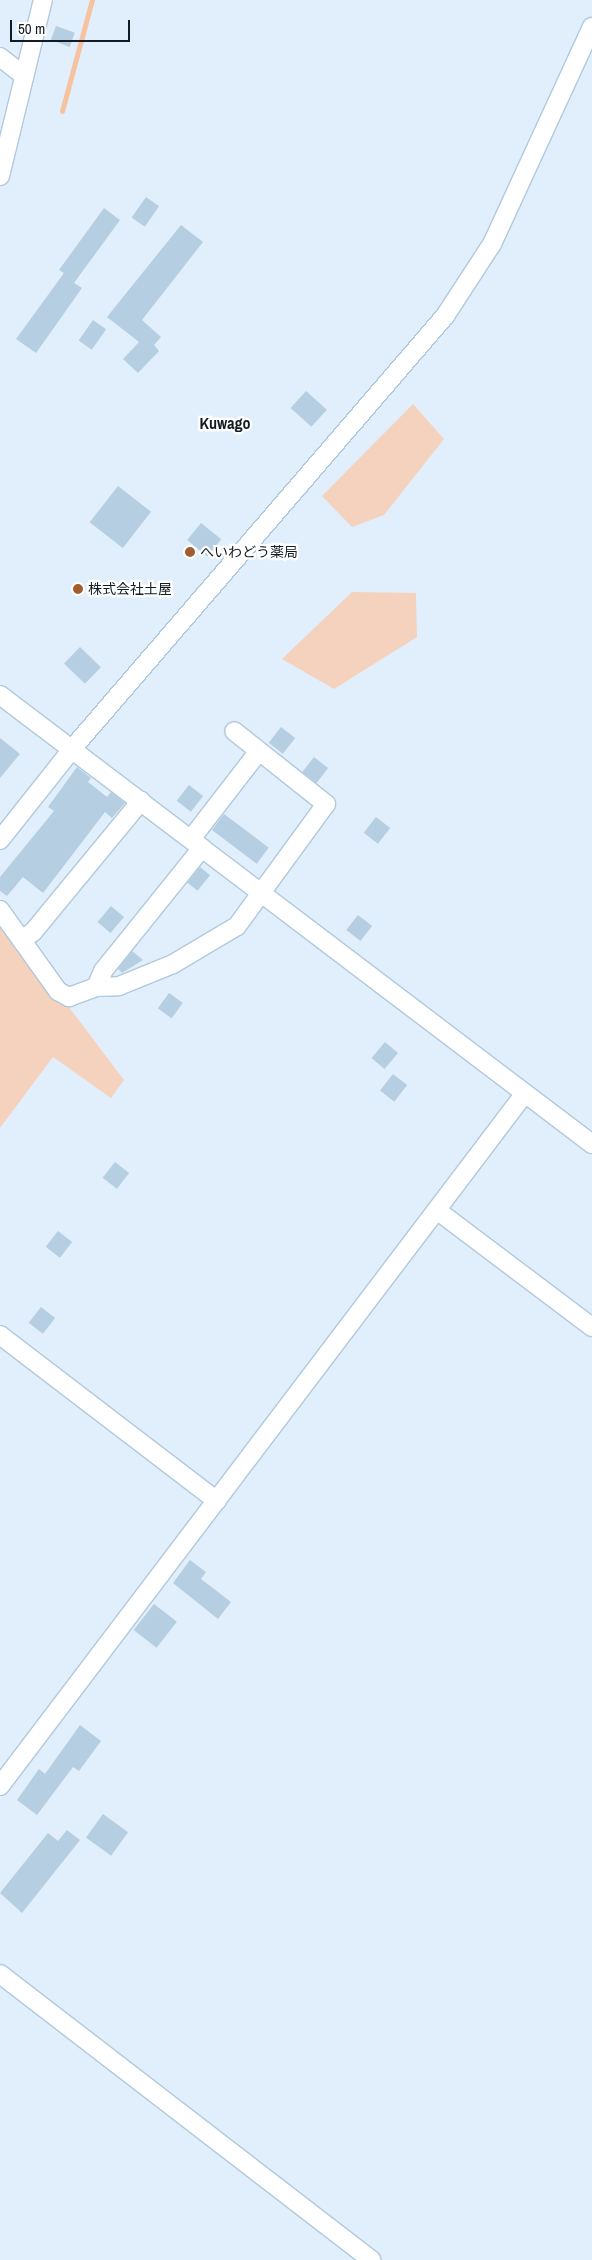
<!DOCTYPE html>
<html>
<head>
<meta charset="utf-8">
<style>
  body { margin:0 }
  #map { position:relative; width:592px; height:2260px; overflow:hidden; background:#e0effb; font-family:"Archivo Narrow","Noto Sans JP",sans-serif }
  div>[style] { position:absolute }
  .green>* { inset:0; background:#f4d2bd }
  .stream>* { height:5px; margin:-2.5px; padding:0 2.5px; transform-origin:2.5px; border-radius:2.5px; background:#f7c2a0 }
  .building>* { inset:0; background:#b5cee1; transform-origin:0 0 }
  .roads { filter:drop-shadow(1px 0 #b1c9dc) drop-shadow(-1px 0 #b1c9dc) drop-shadow(0 1px #b1c9dc) drop-shadow(0 -1px #b1c9dc) }
  .minor>* { height:18px; margin:-9px; padding:0 9px; transform-origin:9px; border-radius:9px; background:#fff }
  .dots>* { width:14px; height:14px; translate:-50% -50%; box-sizing:border-box; border:2px solid #fff; border-radius:50% }
  span { translate:-50% -50%; white-space:nowrap; text-align:center; line-height:1.15; -webkit-text-stroke:4.5px #fff; paint-order:stroke }
  .poi-label { font-size:14px; color:#131c22 }
  .left { translate:0 -50%; text-align:left }
  .quarter-label { font-size:16px; color:#131c22; font-weight:700 }
  .scale { position:absolute; left:10px; top:20px; width:120px; height:22px; box-sizing:border-box; border:2px solid #131c22; border-top:0; padding-left:6px; font-size:15px; line-height:18px; white-space:nowrap; color:#131c22; -webkit-text-stroke:4px #fff; paint-order:stroke }
</style>
</head>
<body>
<div id="map">
  <div class="green">
    <i style="clip-path:polygon(413px 404px,444px 439px,384px 515px,352px 527px,322px 496px)"></i>
    <i style="clip-path:polygon(352px 592px,416px 593px,417px 637px,334px 689px,282px 659px)"></i>
    <i style="clip-path:polygon(0 916px,124px 1080px,111px 1098px,53px 1057px,0 1128px)"></i>
  </div>
  <div class="stream">
    <i style="left:62px;top:111px;width:115px;rotate:-74.9deg"></i>
  </div>
  <div class="building">
    <i style="left:56px;top:26px;width:20px;height:15px;rotate:20deg"></i>
    <i style="left:146px;top:197px;width:16px;height:25px;rotate:35deg"></i>
    <i style="clip-path:polygon(104px 208px,120px 220px,74px 283px,82px 288px,36px 353px,16px 339px,64px 273px,59px 270px)"></i>
    <i style="clip-path:polygon(181px 225px,203px 242px,142px 320px,161px 337px,154px 345px,159px 351px,138px 373px,123px 359px,139px 342px,107px 317px)"></i>
    <i style="left:93px;top:320px;width:16px;height:25px;rotate:35deg"></i>
    <i style="left:306px;top:391px;width:28px;height:23px;rotate:42deg"></i>
    <i style="left:118px;top:486px;width:42px;height:46px;rotate:38deg"></i>
    <i style="left:201px;top:523px;width:26px;height:22px;rotate:39deg"></i>
    <i style="left:80px;top:647px;width:29px;height:23px;rotate:44deg"></i>
    <i style="left:281px;top:727px;width:18px;height:20px;rotate:38deg"></i>
    <i style="clip-path:polygon(0 738px,20px 754px,0 778px)"></i>
    <i style="left:314px;top:757px;width:18px;height:19px;rotate:38deg"></i>
    <i style="clip-path:polygon(77px 767px,91px 778px,88px 782px,107px 797px,111px 792px,125px 803px,112px 818px,105px 812px,43px 893px,23px 877px,7px 896px,0 891px,0 877px,54px 811px,48px 807px)"></i>
    <i style="left:189px;top:785px;width:18px;height:20px;rotate:38deg"></i>
    <i style="left:224px;top:814px;width:56px;height:20px;rotate:37deg"></i>
    <i style="left:376px;top:817px;width:18px;height:20px;rotate:38deg"></i>
    <i style="left:200px;top:867px;width:13px;height:20px;rotate:39deg"></i>
    <i style="left:111px;top:906px;width:17px;height:21px;rotate:40deg"></i>
    <i style="left:358px;top:915px;width:18px;height:19px;rotate:38deg"></i>
    <i style="clip-path:polygon(132px 951px,143px 960px,122px 973px,118px 969px)"></i>
    <i style="left:169px;top:993px;width:17px;height:19px;rotate:36deg"></i>
    <i style="left:385px;top:1042px;width:17px;height:21px;rotate:40deg"></i>
    <i style="left:393px;top:1074px;width:18px;height:21px;rotate:38deg"></i>
    <i style="left:115px;top:1162px;width:18px;height:20px;rotate:38deg"></i>
    <i style="left:58px;top:1231px;width:18px;height:20px;rotate:38deg"></i>
    <i style="left:41px;top:1307px;width:18px;height:20px;rotate:38deg"></i>
    <i style="clip-path:polygon(190px 1560px,206px 1572px,201px 1579px,231px 1602px,218px 1619px,173px 1583px)"></i>
    <i style="left:154px;top:1604px;width:29px;height:33px;rotate:38deg"></i>
    <i style="clip-path:polygon(80px 1725px,101px 1741px,79px 1771px,73px 1767px,37px 1815px,17px 1800px,39px 1769px,45px 1774px)"></i>
    <i style="left:103px;top:1814px;width:31px;height:29px;rotate:36deg"></i>
    <i style="clip-path:polygon(67px 1830px,80px 1840px,22px 1913px,0 1893px,48px 1833px,58px 1841px)"></i>
  </div>
  <div class="roads">
    <div class="minor">
      <i style="left:0;top:57px;width:31px;rotate:38deg"></i>
      <i style="left:0;top:176px;width:181px;rotate:-76.3deg"></i>
      <i style="left:0;top:695px;width:743px;rotate:37.18deg"></i>
      <i style="left:191px;top:839px;width:111px;rotate:-52.3deg"></i>
      <i style="left:0;top:840px;width:116px;rotate:-51.6deg"></i>
      <i style="left:72px;top:749px;width:572px;rotate:-49.26deg"></i>
      <i style="left:445px;top:316px;width:86px;rotate:-56.9deg"></i>
      <i style="left:492px;top:244px;width:239px;rotate:-65.3deg"></i>
      <i style="left:0;top:910px;width:100px;rotate:54.4deg"></i>
      <i style="left:58px;top:991px;width:13px;rotate:29deg"></i>
      <i style="left:69px;top:997px;width:29px;rotate:-20deg"></i>
      <i style="left:96px;top:987px;width:23px;rotate:-2deg"></i>
      <i style="left:119px;top:986px;width:58px;rotate:-22.2deg"></i>
      <i style="left:173px;top:964px;width:74px;rotate:-30.7deg"></i>
      <i style="left:237px;top:926px;width:151px;rotate:-53.9deg"></i>
      <i style="left:326px;top:804px;width:117px;rotate:-141.6deg"></i>
      <i style="left:22px;top:939px;width:13px;rotate:-32deg"></i>
      <i style="left:33px;top:932px;width:170px;rotate:-50.5deg"></i>
      <i style="left:96px;top:987px;width:17px;rotate:-66deg"></i>
      <i style="left:103px;top:971px;width:158px;rotate:-51.2deg"></i>
      <i style="left:438px;top:1211px;width:193px;rotate:37deg"></i>
      <i style="left:0;top:1335px;width:273px;rotate:37.4deg"></i>
      <i style="left:0;top:1786px;width:869px;rotate:-52.85deg"></i>
      <i style="left:0;top:1974px;width:469px;rotate:37.6deg"></i>
    </div>
  </div>
  <div class="dots">
    <i style="left:190px;top:552px;background:#a15d2d"></i>
    <i style="left:78px;top:589px;background:#a15d2d"></i>
  </div>
  <div class="poi-label">
    <span class="left" style="left:200px;top:552px">へいわどう薬局</span>
    <span class="left" style="left:88px;top:589px">株式会社土屋</span>
  </div>
  <div class="quarter-label">
    <span style="left:225px;top:423px">Kuwago</span>
  </div>
  <div class="scale">50 m</div>
</div>
</body>
</html>
